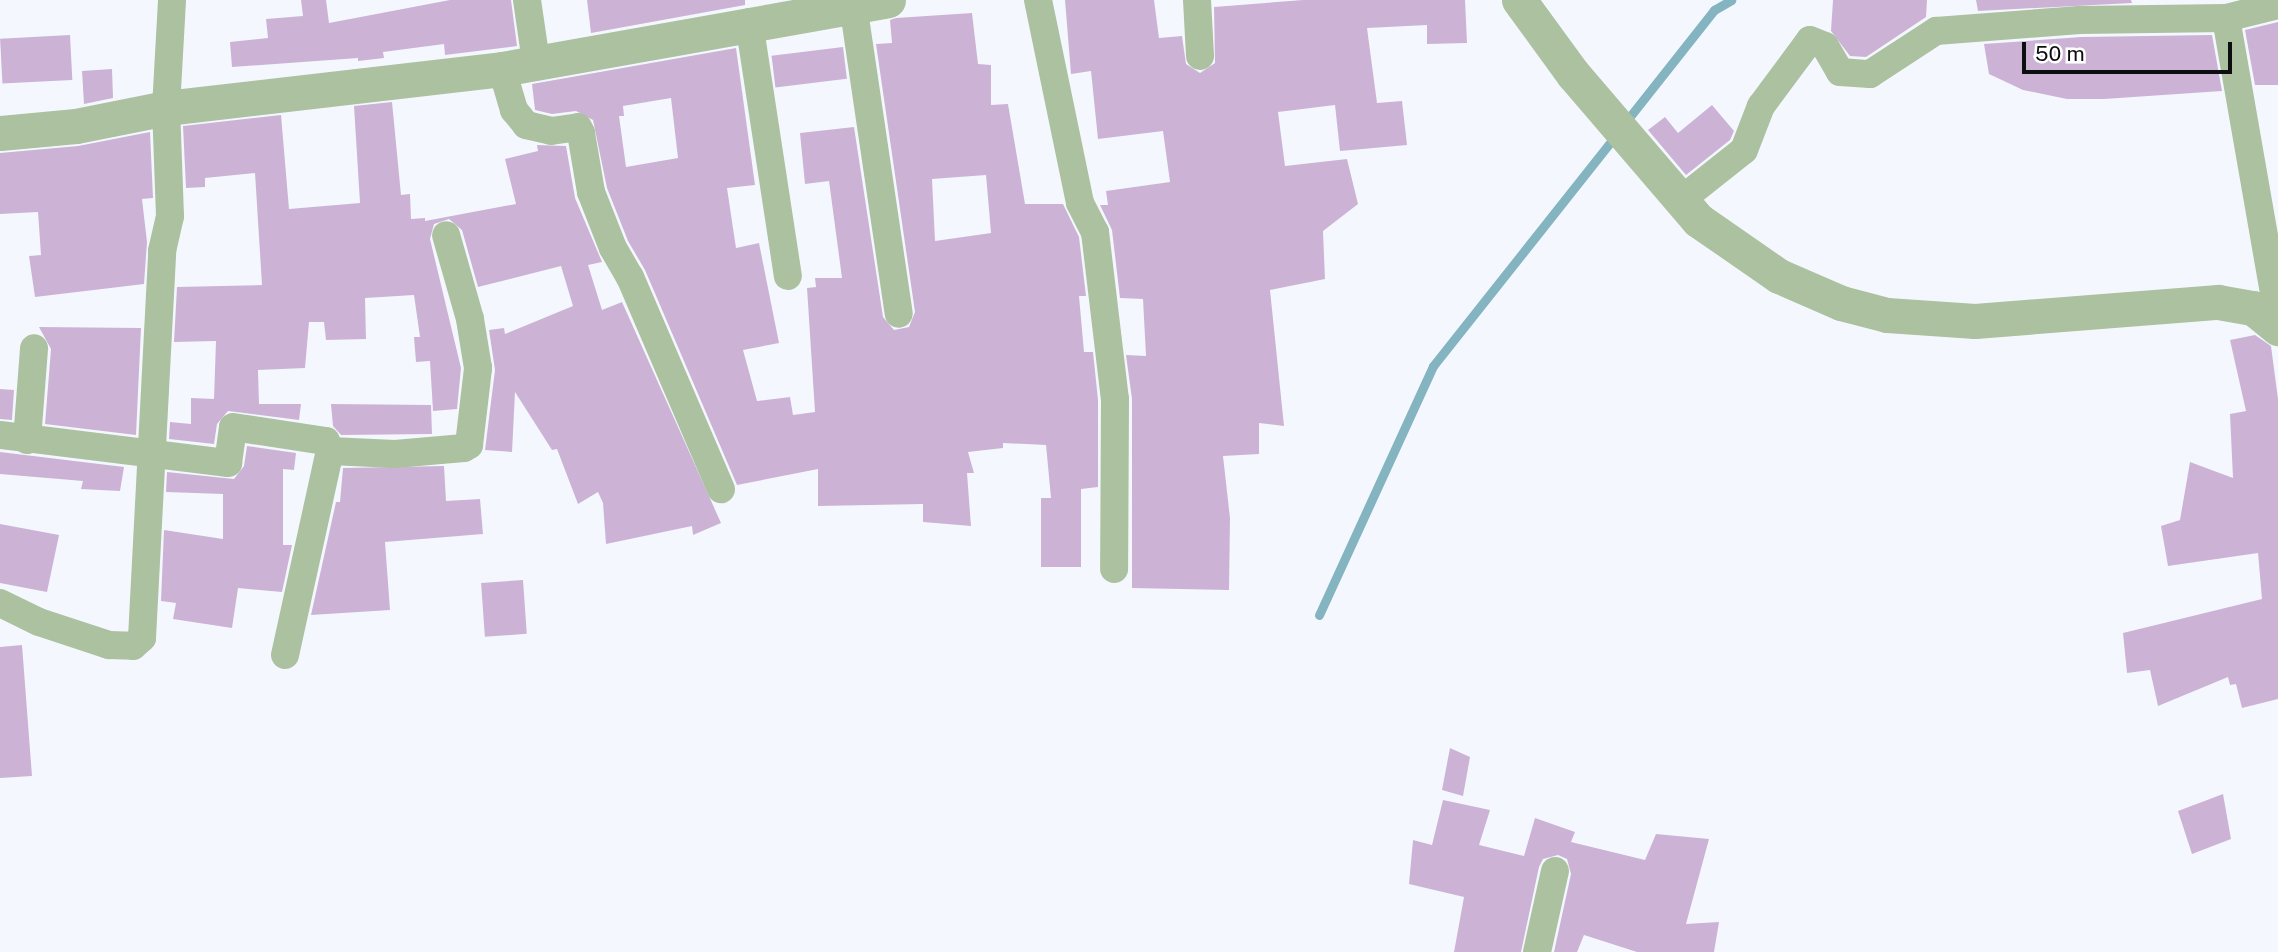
<!DOCTYPE html>
<html>
<head>
<meta charset="utf-8">
<style>
  body { margin:0 }
  #map { position:relative; width:2278px; height:952px; overflow:hidden; background:#f4f8fe; font-family:"Public Sans",sans-serif }
  div>[style] { position:absolute }
  [style*='--x'] { left:calc(var(--x)*1px); top:calc(var(--y)*1px); width:calc(var(--w)*1px); rotate:calc(var(--a)*1deg) }
  .stream>* { height:9px; margin:-4.5px; padding:0 4.5px; transform-origin:4.5px; border-radius:4.5px; background:#83b4c0 }
  .building>* { inset:0; background:#ccb3d6; transform-origin:0 0 }
  .minor>* { height:28px; margin:-14px; padding:0 14px; transform-origin:14px; border-radius:14px; background:#abc1a0 }
  .tertiary>* { height:35px; margin:-17.5px; padding:0 17.5px; transform-origin:17.5px; border-radius:17.5px; background:#abc1a0 }
  span { translate:-50% -50%; white-space:nowrap; text-align:center; line-height:1.15; -webkit-text-stroke:5px #fff; paint-order:stroke }
  .scale { position:absolute; left:2022px; top:42px; width:210px; height:32px; box-sizing:border-box; border:4px solid #0d0e10; border-top:0; padding-left:9px; font-size:21px; line-height:24px; white-space:nowrap; color:#0d0e10; -webkit-text-stroke:5px #fff; paint-order:stroke }
</style>
</head>
<body>
<div id="map">
  <div class="stream">
    <i style="--x:1624;--y:124;--w:145;--a:-51.7"></i>
    <i style="--x:1714;--y:10;--w:20;--a:-30"></i>
    <i style="--x:1319;--y:615;--w:274;--a:-65.4"></i>
    <i style="--x:1433;--y:366;--w:295;--a:-51.6"></i>
  </div>
  <div class="building">
    <i style="clip-path:polygon(301px 0,326px 0,329px 23px,450px 0,511px 0,517px 46px,445px 55px,444px 44px,383px 52px,384px 58px,358px 61px,358px 58px,232px 67px,230px 42px,268px 38px,266px 19px,303px 16px)"></i>
    <i style="clip-path:polygon(587px 0,745px 0,745px 5px,591px 33px)"></i>
    <i style="clip-path:polygon(1065px 0,1154px 0,1159px 38px,1182px 36px,1186px 64px,1200px 73px,1215px 63px,1214px 7px,1303px 0,1465px 0,1467px 43px,1427px 44px,1427px 25px,1367px 28px,1377px 103px,1402px 101px,1407px 145px,1340px 151px,1335px 105px,1278px 112px,1285px 166px,1347px 159px,1358px 204px,1323px 231px,1325px 279px,1270px 290px,1284px 426px,1259px 423px,1259px 454px,1223px 456px,1230px 518px,1229px 590px,1132px 588px,1132px 399px,1126px 355px,1146px 356px,1143px 299px,1120px 298px,1112px 230px,1100px 205px,1108px 205px,1106px 191px,1170px 182px,1163px 131px,1098px 139px,1091px 71px,1071px 74px)"></i>
    <i style="clip-path:polygon(1833px 0,1927px 0,1926px 17px,1866px 57px,1850px 56px,1831px 31px)"></i>
    <i style="clip-path:polygon(1976px 0,2131px 0,2132px 3px,1978px 11px)"></i>
    <i style="clip-path:polygon(evenodd,972px 13px,978px 64px,991px 65px,991px 105px,1008px 104px,1025px 204px,1063px 204px,1079px 237px,1086px 296px,1079px 296px,1084px 352px,1093px 352px,1098px 400px,1098px 487px,1081px 489px,1081px 567px,1041px 567px,1041px 498px,1051px 498px,1046px 445px,1003px 443px,1003px 448px,968px 452px,974px 473px,967px 473px,971px 526px,923px 522px,923px 504px,818px 506px,818px 469px,737px 485px,645px 270px,628px 241px,607px 188px,593px 120px,576px 111px,552px 114px,535px 110px,532px 84px,736px 48px,755px 185px,727px 188px,736px 248px,759px 243px,779px 343px,743px 350px,757px 401px,790px 397px,793px 415px,815px 412px,807px 288px,816px 287px,815px 278px,842px 278px,829px 181px,805px 184px,800px 133px,854px 127px,883px 317px,894px 330px,909px 327px,915px 312px,876px 44px,892px 43px,890px 20px,896px 18px,972px 13px,671px 98px,678px 158px,626px 167px,619px 116px,624px 116px,623px 106px,671px 98px,972px 13px,986px 175px,991px 233px,935px 241px,932px 179px,986px 175px)"></i>
    <i style="clip-path:polygon(2278px 22px,2278px 85px,2255px 85px,2245px 30px)"></i>
    <i style="left:70px;top:35px;width:45px;height:70px;rotate:87deg"></i>
    <i style="clip-path:polygon(2212px 35px,2222px 91px,2104px 99px,2067px 99px,2023px 90px,1989px 74px,1984px 44px,2081px 37px)"></i>
    <i style="left:843px;top:47px;width:32px;height:72px;rotate:83deg"></i>
    <i style="clip-path:polygon(112px 69px,113px 98px,84px 104px,82px 71px)"></i>
    <i style="clip-path:polygon(392px 102px,401px 195px,410px 194px,411px 219px,425px 218px,425px 221px,516px 204px,505px 159px,538px 151px,537px 145px,566px 146px,575px 198px,602px 262px,588px 265px,602px 310px,622px 302px,721px 523px,693px 535px,692px 526px,606px 544px,603px 503px,598px 492px,578px 504px,557px 449px,552px 450px,515px 392px,512px 452px,485px 450px,495px 370px,489px 330px,504px 328px,505px 334px,573px 306px,561px 266px,478px 287px,462px 230px,449px 219px,434px 224px,430px 239px,461px 368px,457px 409px,433px 411px,430px 361px,416px 362px,414px 337px,420px 337px,414px 295px,365px 298px,366px 339px,326px 340px,324px 322px,309px 322px,305px 368px,258px 370px,259px 404px,301px 404px,299px 420px,228px 411px,217px 424px,214px 444px,169px 439px,170px 422px,191px 424px,191px 398px,214px 399px,216px 341px,174px 342px,177px 287px,262px 285px,255px 173px,205px 178px,205px 187px,186px 188px,183px 126px,281px 115px,289px 209px,360px 203px,354px 106px)"></i>
    <i style="clip-path:polygon(1712px 105px,1734px 131px,1730px 140px,1686px 175px,1648px 130px,1665px 117px,1678px 133px)"></i>
    <i style="clip-path:polygon(150px 132px,153px 198px,142px 199px,147px 242px,144px 284px,35px 297px,29px 256px,41px 255px,38px 212px,0 214px,0 153px,78px 146px)"></i>
    <i style="clip-path:polygon(39px 327px,141px 328px,136px 435px,45px 424px,51px 349px)"></i>
    <i style="clip-path:polygon(2255px 335px,2271px 346px,2278px 399px,2278px 699px,2242px 708px,2236px 684px,2230px 685px,2228px 677px,2158px 706px,2150px 670px,2127px 673px,2123px 633px,2262px 599px,2258px 553px,2168px 566px,2161px 526px,2180px 520px,2190px 462px,2233px 478px,2230px 414px,2246px 411px,2230px 340px)"></i>
    <i style="clip-path:polygon(0 389px,14px 390px,12px 420px,0 419px)"></i>
    <i style="clip-path:polygon(331px 404px,431px 405px,432px 434px,341px 435px,333px 426px)"></i>
    <i style="clip-path:polygon(247px 446px,296px 453px,294px 470px,283px 469px,283px 545px,292px 545px,282px 592px,238px 588px,232px 628px,173px 619px,176px 603px,161px 601px,164px 530px,223px 539px,223px 494px,166px 492px,167px 472px,234px 479px,244px 466px)"></i>
    <i style="clip-path:polygon(0 452px,124px 467px,120px 491px,81px 489px,83px 481px,0 474px)"></i>
    <i style="clip-path:polygon(444px 466px,446px 501px,480px 499px,483px 534px,385px 542px,390px 610px,311px 615px,336px 502px,340px 502px,343px 468px)"></i>
    <i style="clip-path:polygon(0 524px,59px 535px,47px 592px,0 583px)"></i>
    <i style="left:523px;top:580px;width:54px;height:42px;rotate:86deg"></i>
    <i style="clip-path:polygon(22px 645px,32px 776px,0 778px,0 647px)"></i>
    <i style="clip-path:polygon(1450px 748px,1470px 757px,1463px 796px,1442px 790px)"></i>
    <i style="clip-path:polygon(2223px 794px,2231px 839px,2192px 854px,2178px 811px)"></i>
    <i style="clip-path:polygon(1443px 800px,1490px 810px,1479px 845px,1524px 856px,1535px 818px,1575px 832px,1571px 842px,1645px 860px,1656px 834px,1709px 839px,1686px 924px,1719px 922px,1714px 952px,1637px 952px,1584px 935px,1577px 952px,1554px 952px,1571px 874px,1567px 859px,1558px 855px,1543px 859px,1539px 867px,1521px 952px,1454px 952px,1464px 897px,1409px 884px,1413px 840px,1432px 845px)"></i>
  </div>
  <div class="minor">
    <i style="--x:527;--y:0;--w:63;--a:81.7"></i>
    <i style="--x:1038;--y:0;--w:207;--a:78.3"></i>
    <i style="--x:1080;--y:203;--w:33;--a:63"></i>
    <i style="--x:1095;--y:232;--w:168;--a:83.2"></i>
    <i style="--x:1115;--y:399;--w:170;--a:90.3"></i>
    <i style="--x:1197;--y:0;--w:56;--a:86.9"></i>
    <i style="--x:853;--y:4;--w:313;--a:81.6"></i>
    <i style="--x:2226;--y:18;--w:54;--a:-14"></i>
    <i style="--x:749;--y:22;--w:257;--a:81.3"></i>
    <i style="--x:502;--y:69;--w:43;--a:73.7"></i>
    <i style="--x:514;--y:110;--w:19;--a:51"></i>
    <i style="--x:526;--y:125;--w:26;--a:13"></i>
    <i style="--x:551;--y:131;--w:27;--a:-8"></i>
    <i style="--x:578;--y:127;--w:7;--a:63"></i>
    <i style="--x:581;--y:133;--w:60;--a:80.4"></i>
    <i style="--x:591;--y:192;--w:60;--a:68.6"></i>
    <i style="--x:613;--y:248;--w:34;--a:60"></i>
    <i style="--x:630;--y:277;--w:231;--a:66.8"></i>
    <i style="--x:1681;--y:200;--w:80;--a:-38.4"></i>
    <i style="--x:1744;--y:150;--w:47;--a:-68.9"></i>
    <i style="--x:1761;--y:106;--w:82;--a:-53.4"></i>
    <i style="--x:1810;--y:40;--w:16;--a:22"></i>
    <i style="--x:1825;--y:46;--w:30;--a:60"></i>
    <i style="--x:1840;--y:72;--w:30;--a:4"></i>
    <i style="--x:1870;--y:74;--w:79;--a:-33.1"></i>
    <i style="--x:1936;--y:31;--w:144;--a:-4.4"></i>
    <i style="--x:2080;--y:20;--w:146;--a:-0.8"></i>
    <i style="--x:2226;--y:18;--w:302;--a:80.1"></i>
    <i style="--x:0;--y:435;--w:230;--a:7"></i>
    <i style="--x:228;--y:463;--w:36;--a:-82"></i>
    <i style="--x:233;--y:427;--w:94;--a:8.6"></i>
    <i style="--x:326;--y:441;--w:11;--a:68"></i>
    <i style="--x:330;--y:451;--w:65;--a:2.6"></i>
    <i style="--x:395;--y:454;--w:69;--a:-5"></i>
    <i style="--x:464;--y:448;--w:6;--a:-31"></i>
    <i style="--x:469;--y:445;--w:78;--a:-83.3"></i>
    <i style="--x:478;--y:368;--w:50;--a:-99.3"></i>
    <i style="--x:470;--y:319;--w:87;--a:-105.9"></i>
    <i style="--x:27;--y:440;--w:92;--a:-85.6"></i>
    <i style="--x:0;--y:603;--w:43;--a:26"></i>
    <i style="--x:39;--y:622;--w:74;--a:18.2"></i>
    <i style="--x:109;--y:645;--w:24;--a:2"></i>
    <i style="--x:133;--y:646;--w:12;--a:-42"></i>
    <i style="--x:142;--y:638;--w:388;--a:-87"></i>
    <i style="--x:162;--y:251;--w:36;--a:-77"></i>
    <i style="--x:170;--y:216;--w:108;--a:-92.1"></i>
    <i style="--x:166;--y:108;--w:108;--a:-86.8"></i>
    <i style="--x:285;--y:655;--w:209;--a:-77.6"></i>
    <i style="--x:1537;--y:952;--w:83;--a:-77.5"></i>
  </div>
  <div class="tertiary">
    <i style="--x:1519;--y:0;--w:92;--a:53.9"></i>
    <i style="--x:1573;--y:74;--w:192;--a:49.4"></i>
    <i style="--x:1698;--y:220;--w:98;--a:34.7"></i>
    <i style="--x:1779;--y:276;--w:68;--a:23.5"></i>
    <i style="--x:1841;--y:303;--w:48;--a:14.6"></i>
    <i style="--x:1887;--y:315;--w:88;--a:3.9"></i>
    <i style="--x:1975;--y:321;--w:244;--a:-4.5"></i>
    <i style="--x:2218;--y:302;--w:36;--a:10"></i>
    <i style="--x:2253;--y:308;--w:32;--a:39"></i>
    <i style="--x:0;--y:133;--w:76;--a:-5.3"></i>
    <i style="--x:76;--y:126;--w:92;--a:-11.3"></i>
    <i style="--x:166;--y:108;--w:338;--a:-6.6"></i>
    <i style="--x:502;--y:69;--w:392;--a:-10.1"></i>
  </div>
  <div class="scale">50 m</div>
</div>
</body>
</html>
